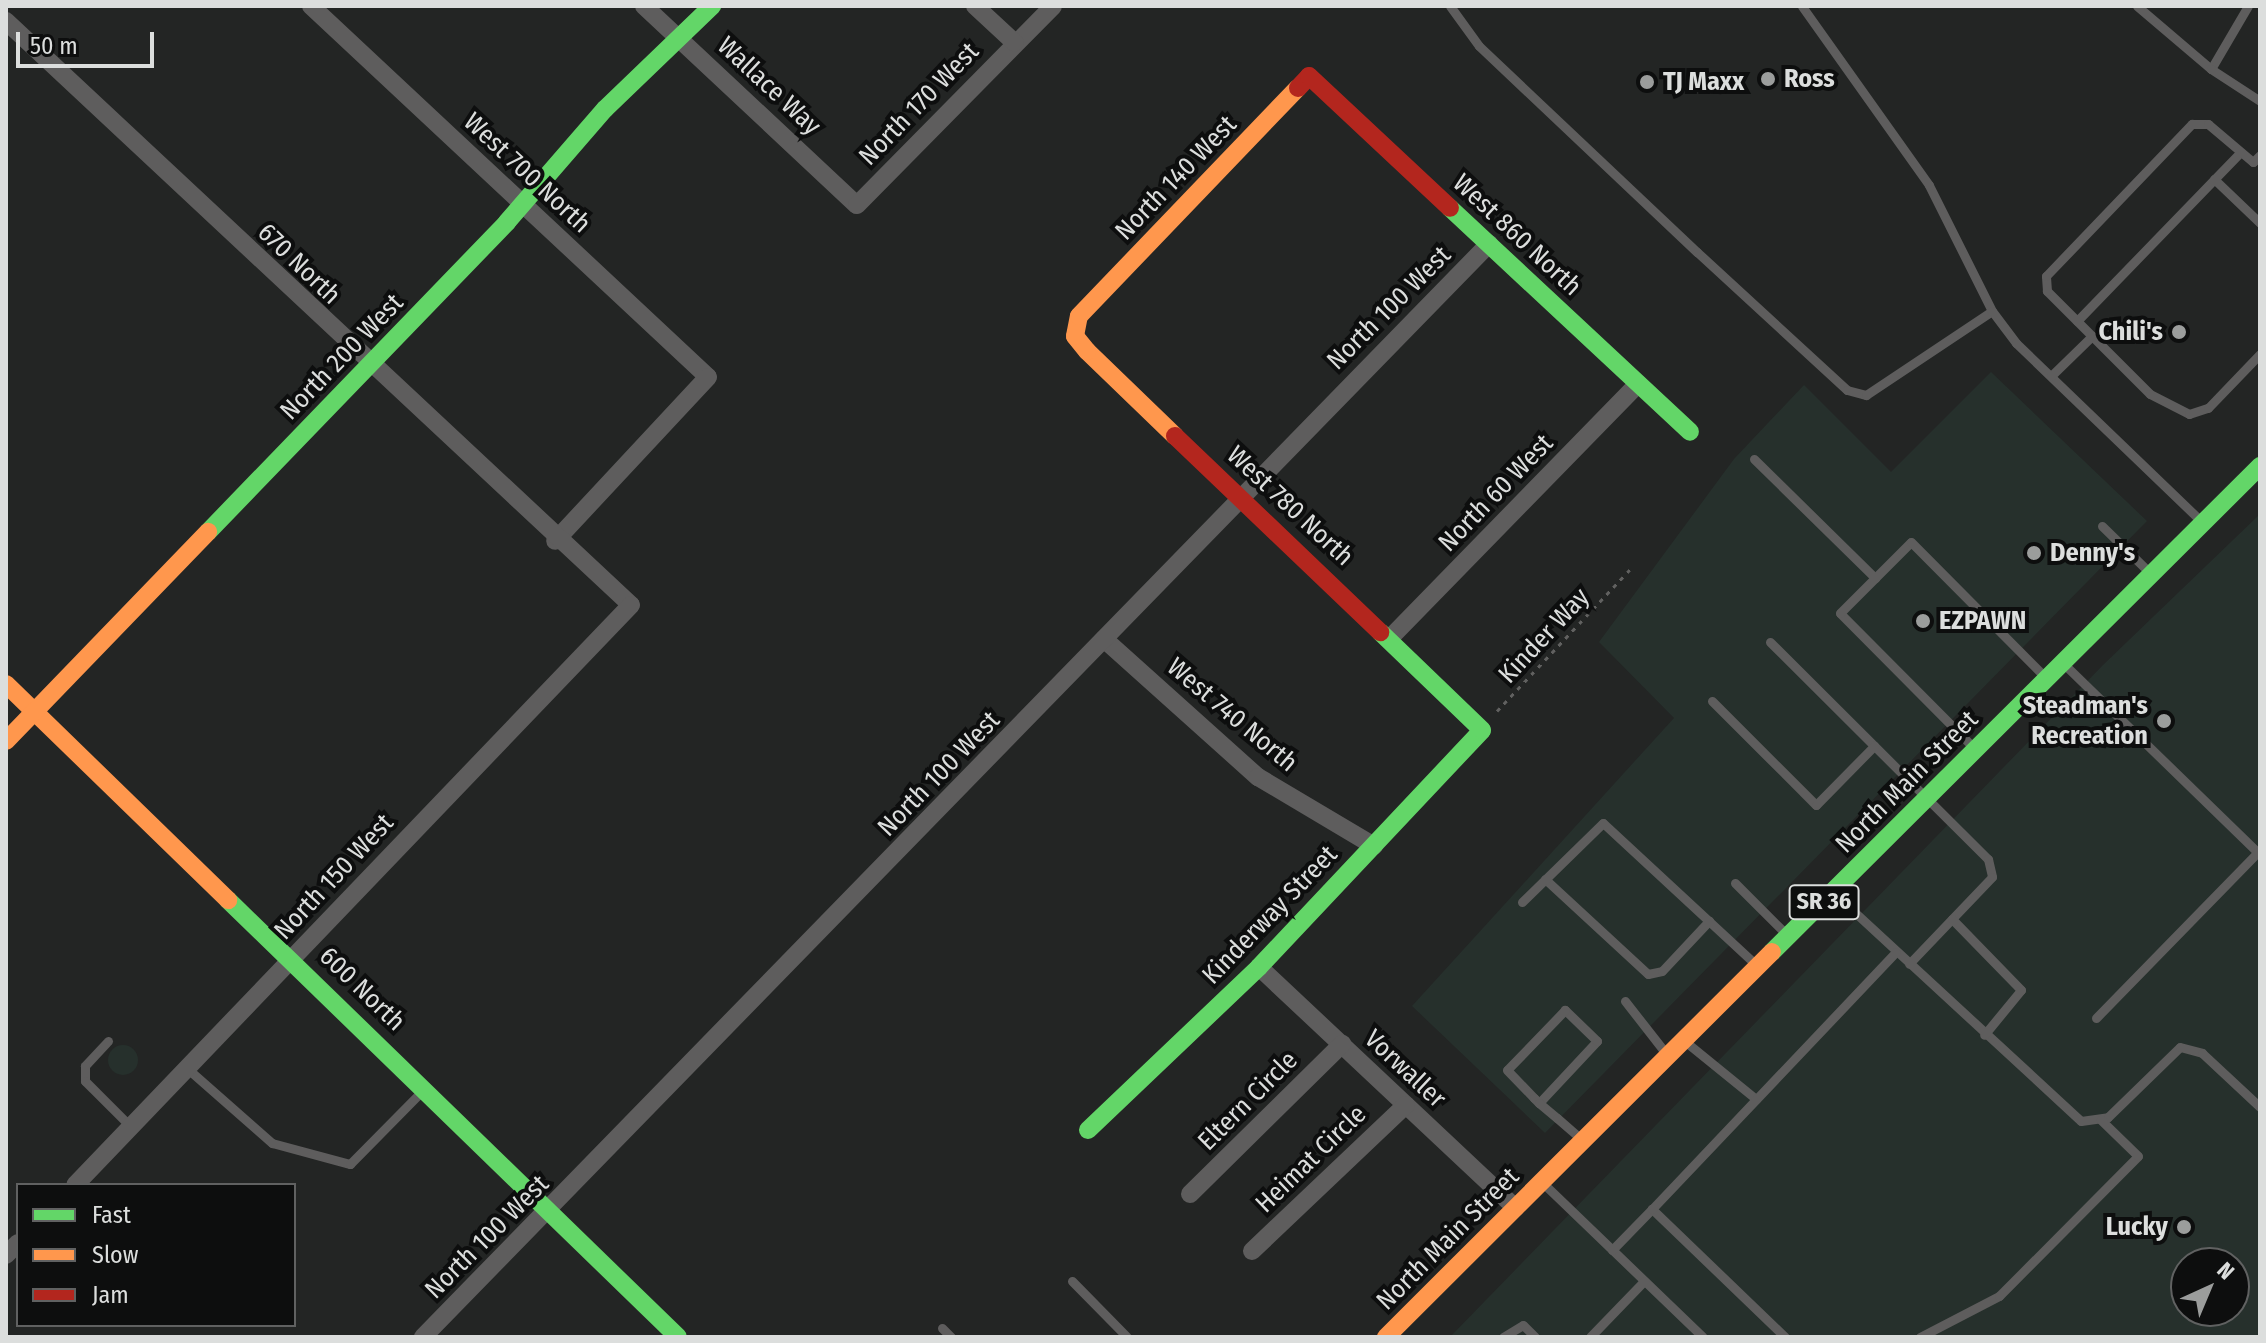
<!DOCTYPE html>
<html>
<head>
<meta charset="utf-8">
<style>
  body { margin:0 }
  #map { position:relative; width:2266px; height:1343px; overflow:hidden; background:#232524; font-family:"Fira Sans Condensed",sans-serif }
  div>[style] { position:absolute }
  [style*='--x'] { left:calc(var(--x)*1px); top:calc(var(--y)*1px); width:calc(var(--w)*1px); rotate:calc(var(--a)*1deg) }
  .built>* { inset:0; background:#26302c }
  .round { border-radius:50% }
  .path>* { height:3px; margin-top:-1.5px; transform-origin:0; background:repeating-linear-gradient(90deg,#616160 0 4px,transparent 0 10px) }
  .lane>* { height:9px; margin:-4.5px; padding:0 4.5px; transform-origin:4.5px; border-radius:4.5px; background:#5e5d5d }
  .street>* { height:18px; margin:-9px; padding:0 9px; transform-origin:9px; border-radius:9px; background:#5e5d5d }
  .fast>* { height:18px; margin:-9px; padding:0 9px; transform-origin:9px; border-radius:9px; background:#63d668 }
  .slow>* { height:18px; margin:-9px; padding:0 9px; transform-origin:9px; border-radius:9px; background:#ff974d }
  .jam>* { height:18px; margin:-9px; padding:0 9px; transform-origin:9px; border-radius:9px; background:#b3261e }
  .dots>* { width:22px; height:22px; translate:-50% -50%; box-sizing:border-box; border:4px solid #0d0e0e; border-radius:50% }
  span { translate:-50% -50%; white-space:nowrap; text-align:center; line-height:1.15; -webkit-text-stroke:8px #0d0e0e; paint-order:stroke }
  .shield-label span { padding:2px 6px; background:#0d0e0e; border:2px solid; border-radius:6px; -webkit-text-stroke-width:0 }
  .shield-label { font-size:24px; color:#dcdedd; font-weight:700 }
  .poi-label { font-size:26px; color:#dcdedd; font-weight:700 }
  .left { translate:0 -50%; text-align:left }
  .right { translate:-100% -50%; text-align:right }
  .street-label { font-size:26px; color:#dcdedd }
  .frame { position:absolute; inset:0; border:8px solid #dcdedd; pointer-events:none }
  .legend { position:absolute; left:16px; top:1183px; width:280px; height:144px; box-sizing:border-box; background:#0d0e0e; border:2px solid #606161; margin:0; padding:10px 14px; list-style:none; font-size:24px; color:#dcdedd }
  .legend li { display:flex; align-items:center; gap:16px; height:40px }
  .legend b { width:40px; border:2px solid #606161 }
  .north { position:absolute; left:2170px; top:1247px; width:80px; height:80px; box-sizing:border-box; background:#0d0e0e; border:2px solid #606161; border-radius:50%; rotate:44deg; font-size:22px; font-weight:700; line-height:32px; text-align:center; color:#dcdedd }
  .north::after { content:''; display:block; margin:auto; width:28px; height:36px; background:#9b9d9c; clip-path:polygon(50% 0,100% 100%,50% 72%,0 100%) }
  .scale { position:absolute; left:16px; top:32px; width:138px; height:36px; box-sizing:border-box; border:4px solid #dcdedd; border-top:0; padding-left:10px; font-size:24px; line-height:28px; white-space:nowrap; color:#dcdedd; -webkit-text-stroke:6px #0d0e0e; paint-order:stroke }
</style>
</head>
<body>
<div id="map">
  <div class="built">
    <i style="clip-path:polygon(1991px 372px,2147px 521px,1545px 1133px,1412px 1006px,1674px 718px,1599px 642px,1734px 459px,1804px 385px,1891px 472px)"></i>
    <i style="clip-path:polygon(evenodd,2260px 514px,2260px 1337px,1450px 1337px,2103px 665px,2260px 514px,2186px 1263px,2234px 1263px,2234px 1311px,2186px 1311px,2186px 1263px)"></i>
    <i class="round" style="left:108px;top:1045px;width:30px;height:30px"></i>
  </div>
  <div class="path">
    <i style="--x:1497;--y:711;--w:199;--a:-46.8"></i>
  </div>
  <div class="lane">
    <i style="--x:1450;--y:6;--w:49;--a:54.1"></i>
    <i style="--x:1479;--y:46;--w:300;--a:43.4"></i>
    <i style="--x:1697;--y:252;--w:204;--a:42.6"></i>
    <i style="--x:1847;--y:390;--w:20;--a:15"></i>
    <i style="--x:1866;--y:395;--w:151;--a:-33.7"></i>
    <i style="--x:1992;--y:311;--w:141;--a:-116.6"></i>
    <i style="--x:1929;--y:185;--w:219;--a:-125.4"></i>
    <i style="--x:2137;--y:6;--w:97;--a:40.4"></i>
    <i style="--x:2211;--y:69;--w:73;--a:-59.6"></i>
    <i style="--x:2211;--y:69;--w:59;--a:33.1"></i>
    <i style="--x:2214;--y:179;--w:64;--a:43.7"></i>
    <i style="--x:1992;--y:311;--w:40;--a:53"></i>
    <i style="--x:2016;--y:343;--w:252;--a:43.9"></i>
    <i style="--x:2077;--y:321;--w:235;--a:-45.9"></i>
    <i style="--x:2092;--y:336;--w:82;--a:45"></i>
    <i style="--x:2150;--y:394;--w:44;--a:27.1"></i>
    <i style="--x:2189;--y:414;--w:20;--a:-18"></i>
    <i style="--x:2208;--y:408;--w:75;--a:-46.1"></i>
    <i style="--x:2051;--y:376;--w:57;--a:-44.3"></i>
    <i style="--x:2092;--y:336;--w:64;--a:-135"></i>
    <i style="--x:2047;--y:291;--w:15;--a:-94"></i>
    <i style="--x:2046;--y:276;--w:211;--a:-46.2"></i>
    <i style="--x:2192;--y:124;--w:16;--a:0"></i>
    <i style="--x:2208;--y:124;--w:59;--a:40.2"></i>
    <i style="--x:2253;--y:162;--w:10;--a:-45"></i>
    <i style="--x:1754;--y:459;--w:170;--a:44.5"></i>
    <i style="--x:2102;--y:526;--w:64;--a:44.4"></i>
    <i style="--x:1770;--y:642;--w:308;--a:44.9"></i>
    <i style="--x:1988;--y:859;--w:18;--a:77"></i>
    <i style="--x:1992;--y:877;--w:120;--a:133.7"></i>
    <i style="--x:2068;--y:668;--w:268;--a:44.2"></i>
    <i style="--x:1712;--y:701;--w:147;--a:45"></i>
    <i style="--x:1816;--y:805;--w:83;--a:-45.5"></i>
    <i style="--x:1972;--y:746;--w:187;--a:-134.8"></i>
    <i style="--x:1840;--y:613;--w:100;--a:-45"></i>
    <i style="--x:1911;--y:542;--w:186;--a:45.2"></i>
    <i style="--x:1545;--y:879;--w:140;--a:42.7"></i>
    <i style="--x:1648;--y:974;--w:14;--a:-12"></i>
    <i style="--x:1662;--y:971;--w:69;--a:-46.8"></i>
    <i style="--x:1735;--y:883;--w:69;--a:45"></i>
    <i style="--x:1836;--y:895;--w:333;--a:42.7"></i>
    <i style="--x:2081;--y:1121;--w:27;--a:-8"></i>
    <i style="--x:2108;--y:1117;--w:100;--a:-44.2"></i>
    <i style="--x:2180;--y:1047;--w:23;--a:15"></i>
    <i style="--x:2202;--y:1053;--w:79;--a:43"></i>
    <i style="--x:1522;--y:902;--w:113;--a:-44.3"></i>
    <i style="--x:1603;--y:823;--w:206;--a:42.8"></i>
    <i style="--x:1952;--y:919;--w:99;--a:45.8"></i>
    <i style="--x:2021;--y:990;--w:58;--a:129.4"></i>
    <i style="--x:1625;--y:1001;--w:63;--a:52"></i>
    <i style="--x:2096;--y:1018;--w:231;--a:-45.7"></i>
    <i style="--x:108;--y:1041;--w:34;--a:133"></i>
    <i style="--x:85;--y:1066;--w:15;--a:90"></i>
    <i style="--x:85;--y:1081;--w:66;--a:45"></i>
    <i style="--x:1687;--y:1043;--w:89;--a:39.1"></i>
    <i style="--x:189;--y:1070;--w:111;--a:41.3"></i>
    <i style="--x:272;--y:1143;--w:81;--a:15.1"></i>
    <i style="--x:350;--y:1164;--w:101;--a:-45.4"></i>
    <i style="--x:1539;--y:1103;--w:85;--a:-46.9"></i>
    <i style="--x:1597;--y:1041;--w:45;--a:-135.9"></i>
    <i style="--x:1565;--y:1010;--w:83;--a:134"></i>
    <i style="--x:1507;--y:1070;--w:39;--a:46"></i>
    <i style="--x:1534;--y:1098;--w:7;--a:45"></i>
    <i style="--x:1539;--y:1103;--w:23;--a:40"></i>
    <i style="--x:1557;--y:1118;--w:28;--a:41"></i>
    <i style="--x:1547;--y:1187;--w:216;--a:43.9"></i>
    <i style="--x:1612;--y:1250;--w:57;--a:-45.7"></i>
    <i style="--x:1072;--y:1281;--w:78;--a:45.5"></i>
    <i style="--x:942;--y:1328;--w:13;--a:45"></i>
    <i style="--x:1503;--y:1337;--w:23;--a:-31"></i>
    <i style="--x:1523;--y:1325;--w:17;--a:45"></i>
    <i style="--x:1590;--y:1337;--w:78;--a:-46"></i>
    <i style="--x:1785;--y:1337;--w:185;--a:-136.1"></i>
    <i style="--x:1652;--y:1209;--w:354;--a:-46.5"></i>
    <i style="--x:1920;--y:1337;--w:89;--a:-27.4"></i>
    <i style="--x:1999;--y:1296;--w:197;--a:-45.2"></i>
    <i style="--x:2138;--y:1156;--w:52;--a:-135.8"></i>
  </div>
  <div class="street">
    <i style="--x:311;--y:6;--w:543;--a:43.06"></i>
    <i style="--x:708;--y:377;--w:224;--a:133"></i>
    <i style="--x:644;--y:6;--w:291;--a:43.1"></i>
    <i style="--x:857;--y:205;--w:279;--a:-45.4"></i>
    <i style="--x:975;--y:6;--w:54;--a:42.8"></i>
    <i style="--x:6;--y:21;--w:855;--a:43.06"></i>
    <i style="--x:631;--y:605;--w:803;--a:133.79"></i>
    <i style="--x:1391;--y:637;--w:354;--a:-45.7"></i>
    <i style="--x:1104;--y:639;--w:207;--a:41.9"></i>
    <i style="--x:1258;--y:777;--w:135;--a:30.7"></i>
    <i style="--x:1259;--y:967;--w:352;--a:43.2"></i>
    <i style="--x:1190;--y:1194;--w:214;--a:-44.6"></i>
    <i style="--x:1252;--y:1251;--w:212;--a:-43.5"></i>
    <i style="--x:6;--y:1255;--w:17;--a:-45"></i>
    <i style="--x:423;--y:1337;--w:1527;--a:-45.72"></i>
  </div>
  <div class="fast">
    <i style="--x:1450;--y:208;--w:328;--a:43"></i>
    <i style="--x:208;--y:532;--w:431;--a:-46"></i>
    <i style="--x:507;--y:222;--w:150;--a:-49.1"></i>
    <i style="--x:605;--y:109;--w:149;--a:-43.9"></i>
    <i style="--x:228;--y:900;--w:627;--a:44.16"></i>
    <i style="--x:1772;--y:952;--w:689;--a:-44.88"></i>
    <i style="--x:1088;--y:1130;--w:236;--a:-43.6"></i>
    <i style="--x:1259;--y:967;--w:325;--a:-46.7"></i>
    <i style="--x:1482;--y:730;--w:141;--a:-136.1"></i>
  </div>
  <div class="slow">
    <i style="--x:1175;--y:436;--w:122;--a:-136"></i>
    <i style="--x:1087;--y:351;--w:19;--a:-129"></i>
    <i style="--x:1075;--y:336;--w:20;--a:-79"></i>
    <i style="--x:1079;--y:316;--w:316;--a:-46.2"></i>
    <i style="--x:6;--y:684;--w:310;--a:44.2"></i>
    <i style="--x:6;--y:741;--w:291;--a:-46"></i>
    <i style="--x:1386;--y:1337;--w:545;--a:-44.93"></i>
  </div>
  <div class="jam">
    <i style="--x:1298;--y:88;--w:16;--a:-47"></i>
    <i style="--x:1309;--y:76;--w:193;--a:43.1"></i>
    <i style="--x:1175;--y:436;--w:284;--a:43.7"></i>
  </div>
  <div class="dots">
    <i style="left:1768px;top:79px;background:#9b9d9c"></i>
    <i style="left:1647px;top:82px;background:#9b9d9c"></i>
    <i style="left:2179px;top:332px;background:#9b9d9c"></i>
    <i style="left:2034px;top:553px;background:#9b9d9c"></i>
    <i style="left:1923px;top:621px;background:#9b9d9c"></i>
    <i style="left:2164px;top:721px;background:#9b9d9c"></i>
    <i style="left:2184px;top:1227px;background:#9b9d9c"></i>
  </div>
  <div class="shield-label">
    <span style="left:1824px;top:902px">SR 36</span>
  </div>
  <div class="poi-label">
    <span class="left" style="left:1784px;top:79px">Ross</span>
    <span class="left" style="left:1663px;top:82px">TJ Maxx</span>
    <span class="right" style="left:2163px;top:332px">Chili's</span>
    <span class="left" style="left:2050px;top:553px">Denny's</span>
    <span class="left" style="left:1939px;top:621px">EZPAWN</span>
    <span class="right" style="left:2148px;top:721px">Steadman's<br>Recreation</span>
    <span class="right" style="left:2168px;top:1227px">Lucky</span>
  </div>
  <div class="street-label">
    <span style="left:769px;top:86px;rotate:43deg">Wallace Way</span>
    <span style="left:919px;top:104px;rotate:-46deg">North 170 West</span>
    <span style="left:527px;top:173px;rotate:43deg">West 700 North</span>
    <span style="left:1176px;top:178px;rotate:-46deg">North 140 West</span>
    <span style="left:1517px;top:235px;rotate:43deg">West 860 North</span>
    <span style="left:299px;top:264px;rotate:44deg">670 North</span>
    <span style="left:1389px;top:308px;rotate:-45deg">North 100 West</span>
    <span style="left:342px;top:357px;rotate:-46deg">North 200 West</span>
    <span style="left:1496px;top:493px;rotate:-46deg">North 60 West</span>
    <span style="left:1290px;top:506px;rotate:43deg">West 780 North</span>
    <span style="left:1544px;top:636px;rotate:-47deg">Kinder Way</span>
    <span style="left:1232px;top:715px;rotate:40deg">West 740 North</span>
    <span style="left:939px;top:774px;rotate:-46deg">North 100 West</span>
    <span style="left:1907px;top:782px;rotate:-45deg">North Main Street</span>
    <span style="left:334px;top:877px;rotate:-47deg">North 150 West</span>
    <span style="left:1270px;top:915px;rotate:-46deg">Kinderway Street</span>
    <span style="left:362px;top:989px;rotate:44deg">600 North</span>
    <span style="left:1405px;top:1069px;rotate:43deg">Vorwaller</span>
    <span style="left:1248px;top:1101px;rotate:-45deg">Eltern Circle</span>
    <span style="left:1311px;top:1159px;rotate:-44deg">Heimat Circle</span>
    <span style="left:487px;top:1237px;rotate:-45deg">North 100 West</span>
    <span style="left:1448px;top:1239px;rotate:-45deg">North Main Street</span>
  </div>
  <div class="frame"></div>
  <ul class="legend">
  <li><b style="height:10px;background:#63d668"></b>Fast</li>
  <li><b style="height:10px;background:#ff974d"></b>Slow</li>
  <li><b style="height:10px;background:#b3261e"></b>Jam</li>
  </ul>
  <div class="north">N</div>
  <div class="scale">50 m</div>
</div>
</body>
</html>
